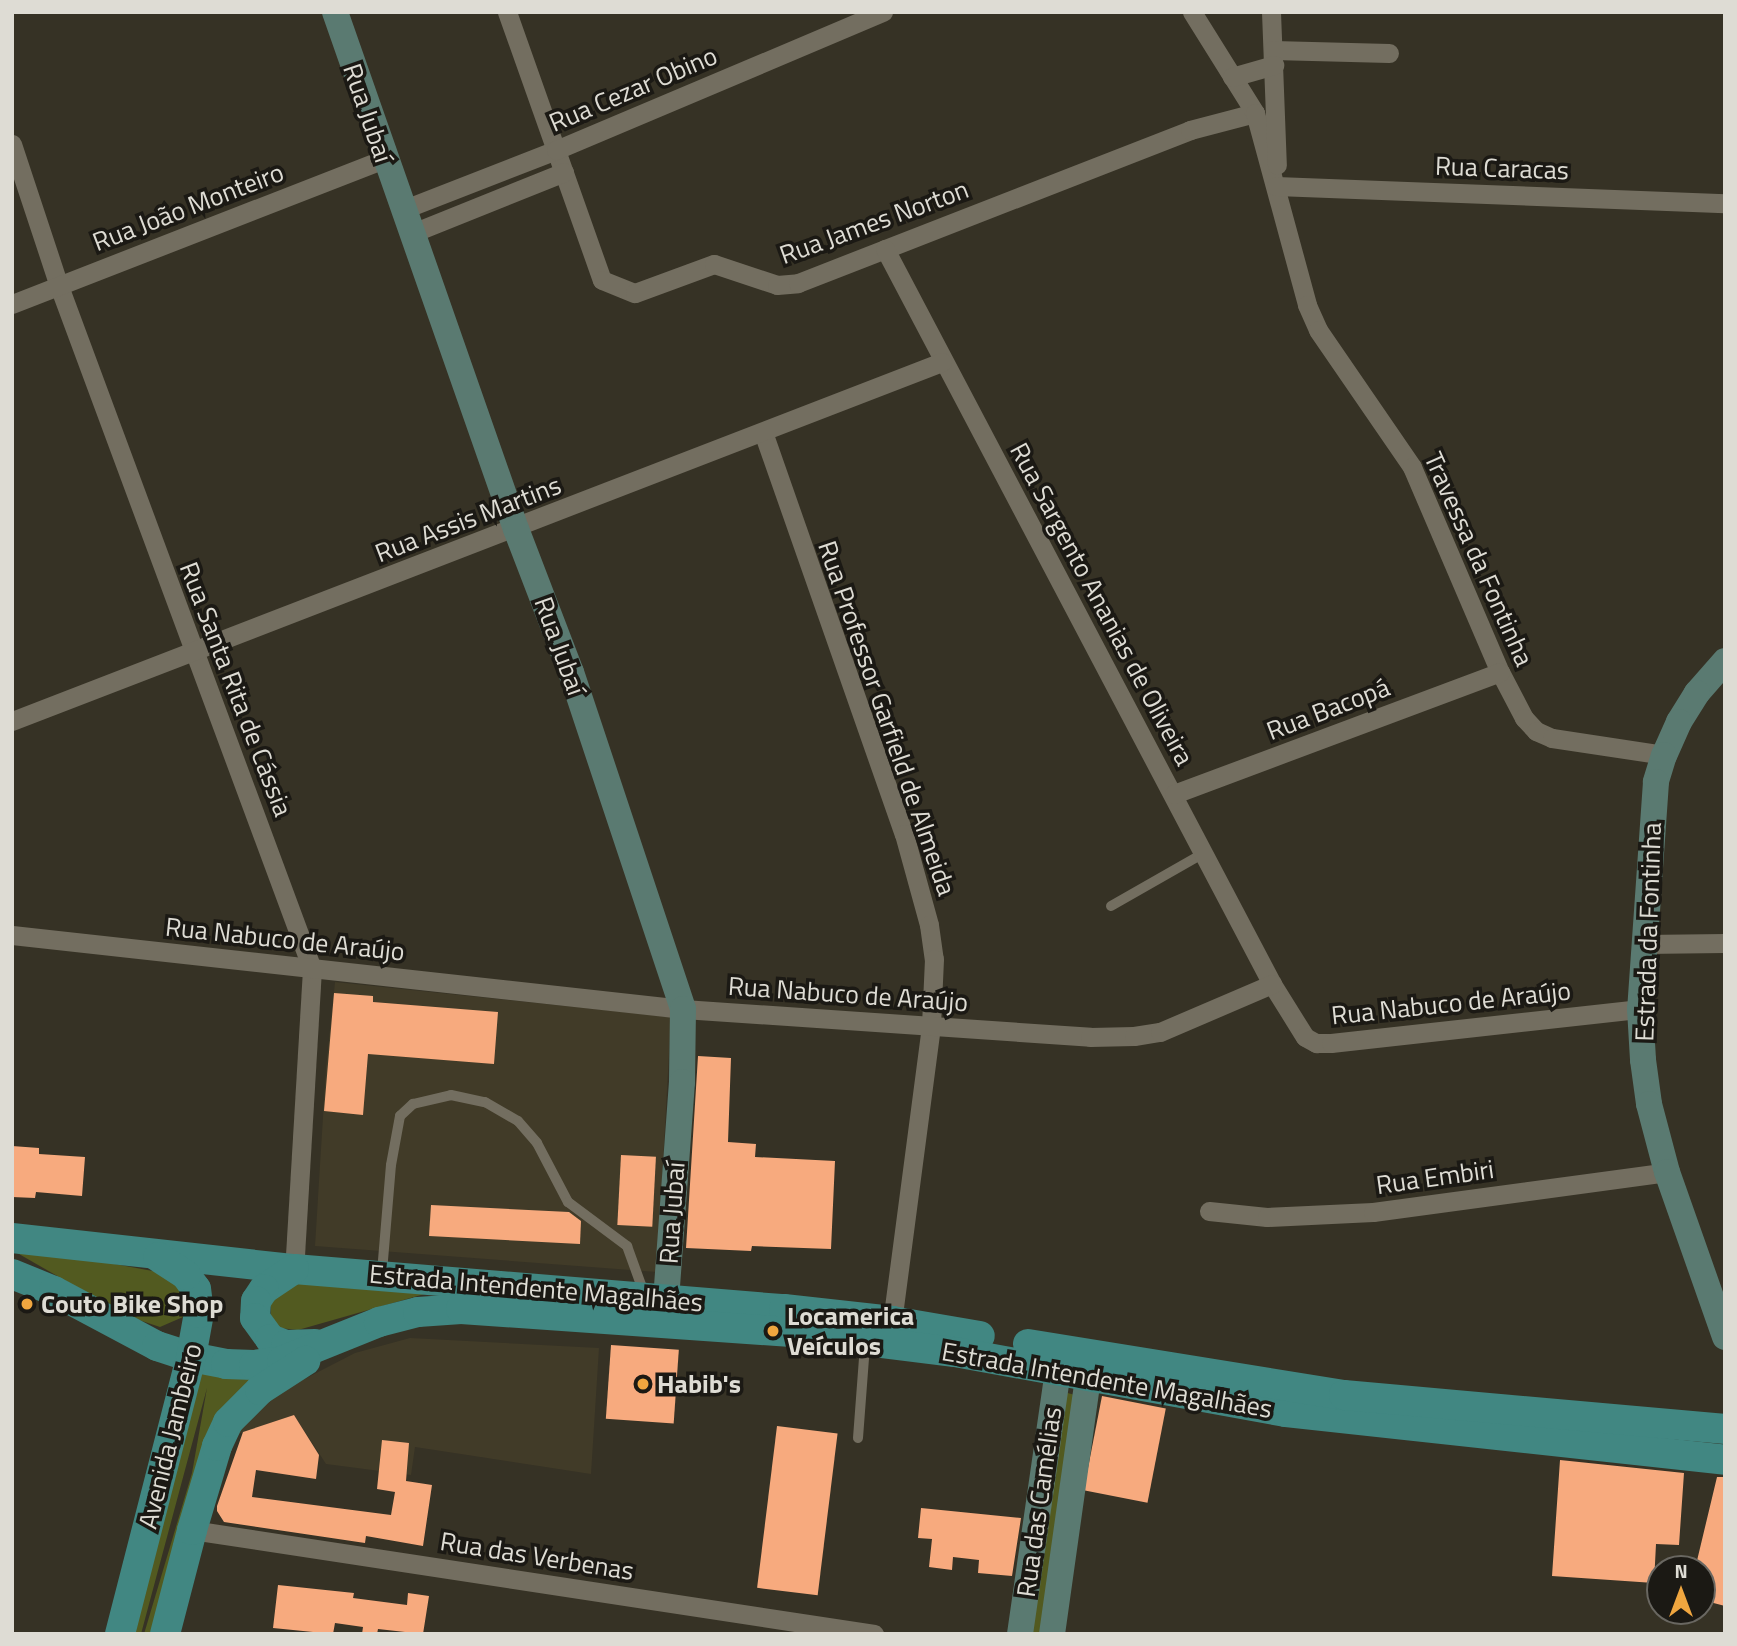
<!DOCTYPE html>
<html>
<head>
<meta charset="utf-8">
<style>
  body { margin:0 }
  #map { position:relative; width:1737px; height:1646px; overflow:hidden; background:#363225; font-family:"Titillium Web",sans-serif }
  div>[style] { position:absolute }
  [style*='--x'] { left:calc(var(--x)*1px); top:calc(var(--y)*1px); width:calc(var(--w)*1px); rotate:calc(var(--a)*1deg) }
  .built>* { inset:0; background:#413b28 }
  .green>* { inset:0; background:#525a20 }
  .building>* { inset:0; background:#f7aa7e; transform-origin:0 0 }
  .lane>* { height:10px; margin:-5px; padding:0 5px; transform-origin:5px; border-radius:5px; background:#736e60 }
  .street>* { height:19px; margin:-9.5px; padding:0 9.5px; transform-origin:9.5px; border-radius:9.5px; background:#736e60 }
  .secondary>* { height:26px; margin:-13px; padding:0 13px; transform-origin:13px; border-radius:13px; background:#5a7a71 }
  .primary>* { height:30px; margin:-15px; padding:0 15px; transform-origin:15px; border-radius:15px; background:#418782 }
  .dots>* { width:19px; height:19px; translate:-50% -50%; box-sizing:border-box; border:4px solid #1b1914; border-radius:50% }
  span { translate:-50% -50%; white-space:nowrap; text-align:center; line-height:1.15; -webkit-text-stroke:7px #1b1914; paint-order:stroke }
  .street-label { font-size:26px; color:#dedcd4 }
  .poi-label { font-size:26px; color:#dedcd4; font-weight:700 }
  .left { translate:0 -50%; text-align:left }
  .frame { position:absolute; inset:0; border:14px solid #dedcd4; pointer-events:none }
  .north { position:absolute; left:1646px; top:1555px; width:70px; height:70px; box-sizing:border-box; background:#1b1914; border:2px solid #696761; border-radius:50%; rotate:0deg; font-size:19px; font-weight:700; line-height:28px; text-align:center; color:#dedcd4 }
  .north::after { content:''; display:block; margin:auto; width:24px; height:32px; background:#f0a63f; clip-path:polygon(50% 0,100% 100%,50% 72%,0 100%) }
</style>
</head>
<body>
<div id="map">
  <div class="built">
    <i style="clip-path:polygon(335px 982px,671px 1017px,657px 1272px,315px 1246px,326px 1068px)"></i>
    <i style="clip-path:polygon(410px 1338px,599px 1348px,591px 1474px,415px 1447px,411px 1475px,326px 1464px,294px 1415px,238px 1434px,258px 1403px,355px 1353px)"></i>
  </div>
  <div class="green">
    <i style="clip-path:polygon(12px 1245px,158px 1272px,183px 1287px,186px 1305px,183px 1317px,160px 1327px,127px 1316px,12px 1250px)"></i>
    <i style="clip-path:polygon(304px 1280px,435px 1291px,298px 1330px,279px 1328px,271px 1315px,271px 1300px)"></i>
    <i style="clip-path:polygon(278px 1369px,246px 1390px,160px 1634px,144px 1634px,192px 1473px,207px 1388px,141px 1634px,123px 1634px,191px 1371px)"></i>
    <i style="clip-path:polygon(1064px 1392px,1075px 1395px,1045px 1634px,1026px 1634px)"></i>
  </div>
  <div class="building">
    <i style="clip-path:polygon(334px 993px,373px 996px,373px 1002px,498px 1012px,494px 1064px,368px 1054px,363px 1115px,324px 1111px)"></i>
    <i style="clip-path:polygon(698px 1056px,731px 1058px,728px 1142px,756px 1144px,755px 1157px,835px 1161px,831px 1249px,752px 1246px,751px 1251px,686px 1248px)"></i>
    <i style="clip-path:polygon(12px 1146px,39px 1148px,39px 1154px,85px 1157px,82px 1196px,36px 1192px,35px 1198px,12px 1197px)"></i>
    <i style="left:621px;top:1155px;width:35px;height:70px;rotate:3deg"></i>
    <i style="clip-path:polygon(431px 1205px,569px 1212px,581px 1221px,580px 1244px,429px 1236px)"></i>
    <i style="left:611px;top:1345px;width:68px;height:74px;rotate:4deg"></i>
    <i style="left:1102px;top:1396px;width:65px;height:96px;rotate:11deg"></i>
    <i style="clip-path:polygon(294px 1415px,319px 1455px,316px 1479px,256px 1470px,252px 1497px,391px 1515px,395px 1492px,377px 1489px,382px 1440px,409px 1443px,406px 1481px,432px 1485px,423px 1546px,366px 1536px,365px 1543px,224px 1522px,217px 1511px,217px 1506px,243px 1432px)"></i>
    <i style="left:777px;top:1426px;width:61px;height:163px;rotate:7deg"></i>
    <i style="clip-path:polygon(1560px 1460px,1684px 1473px,1679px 1545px,1656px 1544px,1654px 1583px,1552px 1576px)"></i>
    <i style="clip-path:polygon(1717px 1477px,1725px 1477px,1725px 1606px,1702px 1600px,1702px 1569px,1695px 1569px)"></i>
    <i style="clip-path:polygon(921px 1508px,1021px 1518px,1012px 1576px,978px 1573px,979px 1560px,953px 1557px,952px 1570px,929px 1567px,932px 1539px,918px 1538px)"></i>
    <i style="clip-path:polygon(278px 1585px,354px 1593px,353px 1598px,407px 1605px,408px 1593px,429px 1596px,423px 1634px,378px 1629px,377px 1634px,362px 1634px,363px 1627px,335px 1623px,333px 1634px,273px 1628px)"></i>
  </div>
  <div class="lane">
    <i style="--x:1111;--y:906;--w:107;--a:-29.7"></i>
    <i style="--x:382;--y:1272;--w:107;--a:-85.2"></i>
    <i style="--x:391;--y:1165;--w:50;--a:-79.6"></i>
    <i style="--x:400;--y:1116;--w:18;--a:-43"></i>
    <i style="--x:413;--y:1104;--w:39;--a:-13"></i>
    <i style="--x:451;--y:1095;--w:35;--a:12"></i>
    <i style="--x:485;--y:1102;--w:38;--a:30"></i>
    <i style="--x:518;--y:1121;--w:29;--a:49"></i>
    <i style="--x:537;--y:1143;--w:67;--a:62.3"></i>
    <i style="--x:568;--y:1202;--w:74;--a:36.7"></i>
    <i style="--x:627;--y:1246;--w:50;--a:70.1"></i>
    <i style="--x:858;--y:1438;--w:93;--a:-85.7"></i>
  </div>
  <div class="street">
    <i style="--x:507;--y:12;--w:284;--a:70.5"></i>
    <i style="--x:602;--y:280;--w:35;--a:22"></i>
    <i style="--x:635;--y:293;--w:84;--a:-20.2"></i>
    <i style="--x:714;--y:264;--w:66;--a:18.4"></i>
    <i style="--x:777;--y:285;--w:21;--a:-5"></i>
    <i style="--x:798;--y:283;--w:421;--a:-21.3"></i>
    <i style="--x:1190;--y:130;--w:67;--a:-14.7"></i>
    <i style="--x:1192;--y:12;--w:119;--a:58"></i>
    <i style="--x:1255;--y:113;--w:199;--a:74.8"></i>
    <i style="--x:1307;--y:305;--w:27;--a:66"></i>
    <i style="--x:1318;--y:330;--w:166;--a:55.5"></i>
    <i style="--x:1412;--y:467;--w:223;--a:66.8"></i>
    <i style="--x:1500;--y:672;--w:52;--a:62.4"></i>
    <i style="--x:1524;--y:718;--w:18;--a:47"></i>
    <i style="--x:1536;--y:731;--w:17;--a:24"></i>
    <i style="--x:1552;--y:738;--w:113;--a:8.6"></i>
    <i style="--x:1271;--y:12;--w:153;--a:87.8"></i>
    <i style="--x:1273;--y:50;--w:116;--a:1.5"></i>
    <i style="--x:1232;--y:77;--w:44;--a:-15.9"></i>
    <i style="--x:12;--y:144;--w:150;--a:71.7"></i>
    <i style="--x:59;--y:286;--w:728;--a:69.67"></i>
    <i style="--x:312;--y:969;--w:301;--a:93.4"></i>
    <i style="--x:1276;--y:186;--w:449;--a:2.2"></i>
    <i style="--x:402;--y:210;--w:165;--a:-21.3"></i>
    <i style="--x:556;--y:150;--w:355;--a:-22.9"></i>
    <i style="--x:410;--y:234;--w:166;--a:-21.9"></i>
    <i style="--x:885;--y:249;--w:831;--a:62.23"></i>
    <i style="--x:1272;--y:984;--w:62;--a:58.1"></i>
    <i style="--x:1305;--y:1037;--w:13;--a:29"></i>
    <i style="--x:1316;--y:1043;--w:15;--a:0"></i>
    <i style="--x:1331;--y:1043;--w:311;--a:-6.3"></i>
    <i style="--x:12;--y:304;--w:399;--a:-21.3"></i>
    <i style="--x:763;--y:432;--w:426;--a:70.7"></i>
    <i style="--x:904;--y:834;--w:94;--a:74.6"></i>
    <i style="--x:929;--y:925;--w:34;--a:82"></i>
    <i style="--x:934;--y:959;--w:67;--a:92.6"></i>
    <i style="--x:931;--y:1026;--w:298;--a:97.5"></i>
    <i style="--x:12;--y:721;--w:997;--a:-21.11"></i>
    <i style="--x:1174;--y:794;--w:348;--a:-20.5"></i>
    <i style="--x:12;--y:935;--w:675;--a:6.29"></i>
    <i style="--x:683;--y:1009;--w:408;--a:3.9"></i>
    <i style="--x:1090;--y:1037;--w:44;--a:-1.3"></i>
    <i style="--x:1134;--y:1036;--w:26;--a:-9"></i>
    <i style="--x:1160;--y:1032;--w:122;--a:-23.2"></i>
    <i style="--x:1643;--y:944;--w:82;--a:-0.7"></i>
    <i style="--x:1209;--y:1211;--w:58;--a:5.9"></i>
    <i style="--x:1267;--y:1217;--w:106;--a:-2.7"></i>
    <i style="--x:1373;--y:1212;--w:297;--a:-7.7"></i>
    <i style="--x:192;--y:1530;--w:690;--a:8.67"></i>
  </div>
  <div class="secondary">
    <i style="--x:335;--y:12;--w:548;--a:70.71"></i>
    <i style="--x:516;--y:529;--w:153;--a:69"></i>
    <i style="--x:571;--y:672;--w:355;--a:71.6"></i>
    <i style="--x:683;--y:1009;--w:73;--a:90.8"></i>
    <i style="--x:682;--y:1082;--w:217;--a:94.2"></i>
    <i style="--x:1725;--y:661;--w:43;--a:131.2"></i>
    <i style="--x:1697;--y:693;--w:34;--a:122"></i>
    <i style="--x:1679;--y:722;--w:36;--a:114"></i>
    <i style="--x:1664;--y:755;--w:28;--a:107"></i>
    <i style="--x:1656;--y:782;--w:228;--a:94"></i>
    <i style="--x:1640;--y:1009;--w:51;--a:86.6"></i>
    <i style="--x:1643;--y:1060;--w:44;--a:82.2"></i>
    <i style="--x:1649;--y:1104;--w:70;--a:75.2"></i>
    <i style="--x:1667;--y:1172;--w:175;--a:70.6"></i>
    <i style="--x:1020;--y:1634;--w:267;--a:-81.8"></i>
    <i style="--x:1052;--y:1634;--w:260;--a:-82"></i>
  </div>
  <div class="primary">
    <i style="--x:12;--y:1238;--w:284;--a:6.3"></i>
    <i style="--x:294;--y:1269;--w:492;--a:4.7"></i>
    <i style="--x:784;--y:1309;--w:109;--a:6.3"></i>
    <i style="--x:892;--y:1321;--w:89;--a:9.7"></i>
    <i style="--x:294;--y:1269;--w:36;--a:146"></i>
    <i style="--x:264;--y:1289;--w:14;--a:124"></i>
    <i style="--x:256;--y:1301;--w:17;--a:93"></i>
    <i style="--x:255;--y:1318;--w:26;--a:54"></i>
    <i style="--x:270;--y:1339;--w:17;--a:21"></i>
    <i style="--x:286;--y:1345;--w:29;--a:-2"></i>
    <i style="--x:12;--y:1274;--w:45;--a:22"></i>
    <i style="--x:54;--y:1291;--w:117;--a:28.1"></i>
    <i style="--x:157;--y:1346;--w:36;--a:18"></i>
    <i style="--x:191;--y:1357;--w:36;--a:11"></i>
    <i style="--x:226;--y:1364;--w:28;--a:2"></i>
    <i style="--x:254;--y:1365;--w:28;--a:-8"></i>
    <i style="--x:282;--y:1361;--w:105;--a:-21.9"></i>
    <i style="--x:379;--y:1322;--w:40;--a:-14.4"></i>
    <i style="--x:418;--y:1312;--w:43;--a:-4"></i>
    <i style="--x:461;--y:1309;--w:342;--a:4"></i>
    <i style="--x:802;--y:1333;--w:154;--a:7.1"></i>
    <i style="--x:955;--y:1352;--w:336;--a:10.3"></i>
    <i style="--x:1286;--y:1412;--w:442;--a:6.2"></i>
    <i style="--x:1028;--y:1344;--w:320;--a:9.2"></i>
    <i style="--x:1344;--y:1395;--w:383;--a:5.1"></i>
    <i style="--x:120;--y:1634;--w:286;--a:-75.6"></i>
    <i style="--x:191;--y:1357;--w:45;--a:-79.7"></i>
    <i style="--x:199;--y:1313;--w:24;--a:-97"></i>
    <i style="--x:196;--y:1289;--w:17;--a:-126"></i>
    <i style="--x:186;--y:1275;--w:33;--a:-147"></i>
    <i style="--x:165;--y:1634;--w:107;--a:-75.4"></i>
    <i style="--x:192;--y:1530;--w:88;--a:-73.4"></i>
    <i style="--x:217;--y:1446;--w:26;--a:-65"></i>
    <i style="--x:228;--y:1422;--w:45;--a:-45"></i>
    <i style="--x:260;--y:1390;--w:54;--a:-32.8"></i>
  </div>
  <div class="dots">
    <i style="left:27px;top:1304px;background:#f0a63f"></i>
    <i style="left:773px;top:1331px;background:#f0a63f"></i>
    <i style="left:643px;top:1384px;background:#f0a63f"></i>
  </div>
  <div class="street-label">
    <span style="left:633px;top:89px;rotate:-23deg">Rua Cezar Obino</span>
    <span style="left:368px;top:113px;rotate:71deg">Rua Jubaí</span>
    <span style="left:1502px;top:168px;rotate:2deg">Rua Caracas</span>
    <span style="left:188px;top:207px;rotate:-21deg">Rua João Monteiro</span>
    <span style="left:874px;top:222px;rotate:-20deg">Rua James Norton</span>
    <span style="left:468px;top:519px;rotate:-21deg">Rua Assis Martins</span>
    <span style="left:1479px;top:559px;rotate:66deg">Travessa da Fontinha</span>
    <span style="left:1102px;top:604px;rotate:62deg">Rua Sargento Ananias de Oliveira</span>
    <span style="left:560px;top:646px;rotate:70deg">Rua Jubaí</span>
    <span style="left:236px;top:689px;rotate:69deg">Rua Santa Rita de Cássia</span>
    <span style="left:1328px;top:709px;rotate:-21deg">Rua Bacopá</span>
    <span style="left:887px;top:718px;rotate:71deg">Rua Professor Garfield de Almeida</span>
    <span style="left:1648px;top:932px;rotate:-88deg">Estrada da Fontinha</span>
    <span style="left:285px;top:939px;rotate:6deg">Rua Nabuco de Araújo</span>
    <span style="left:848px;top:994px;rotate:4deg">Rua Nabuco de Araújo</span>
    <span style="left:1451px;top:1003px;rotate:-6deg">Rua Nabuco de Araújo</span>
    <span style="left:1435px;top:1177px;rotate:-8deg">Rua Embiri</span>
    <span style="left:672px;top:1213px;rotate:-86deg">Rua Jubaí</span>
    <span style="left:536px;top:1288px;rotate:5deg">Estrada Intendente Magalhães</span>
    <span style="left:1107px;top:1380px;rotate:10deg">Estrada Intendente Magalhães</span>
    <span style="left:170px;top:1436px;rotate:-76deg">Avenida Jambeiro</span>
    <span style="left:1039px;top:1502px;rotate:-82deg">Rua das Camélias</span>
    <span style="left:537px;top:1556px;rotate:9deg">Rua das Verbenas</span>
  </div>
  <div class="poi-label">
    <span class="left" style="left:41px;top:1304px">Couto Bike Shop</span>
    <span class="left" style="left:787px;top:1331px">Locamerica<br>Veículos</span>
    <span class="left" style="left:657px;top:1384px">Habib's</span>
  </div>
  <div class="frame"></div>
  <div class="north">N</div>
</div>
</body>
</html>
